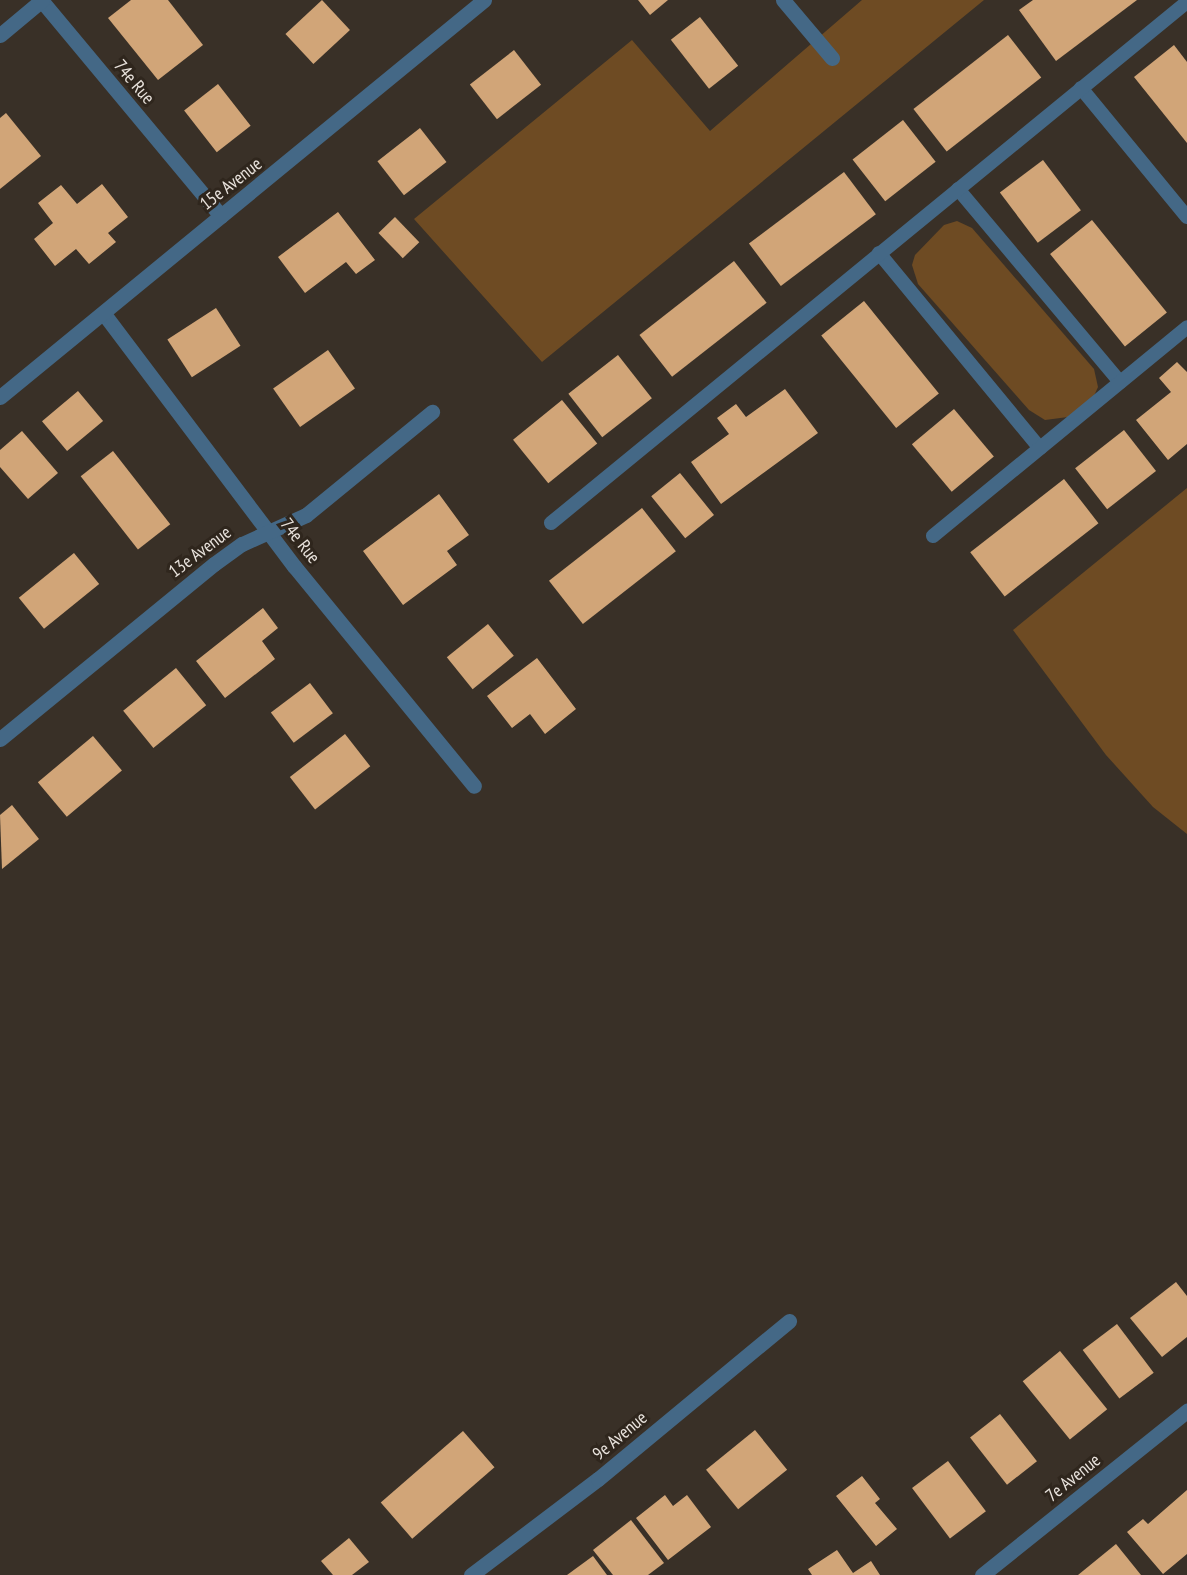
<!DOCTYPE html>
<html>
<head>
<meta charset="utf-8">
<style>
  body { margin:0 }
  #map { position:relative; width:1187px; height:1575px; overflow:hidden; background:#393027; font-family:"PT Sans Narrow",sans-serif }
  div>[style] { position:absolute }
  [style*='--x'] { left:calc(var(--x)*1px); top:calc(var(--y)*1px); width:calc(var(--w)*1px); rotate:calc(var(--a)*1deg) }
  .green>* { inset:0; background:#6e4b23 }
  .building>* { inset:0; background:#d1a578; transform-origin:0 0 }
  .lane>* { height:14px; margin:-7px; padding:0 7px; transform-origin:7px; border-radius:7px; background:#446886 }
  .street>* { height:15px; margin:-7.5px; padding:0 7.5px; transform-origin:7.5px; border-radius:7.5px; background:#446886 }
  span { translate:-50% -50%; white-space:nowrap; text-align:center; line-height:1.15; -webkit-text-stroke:6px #2f261d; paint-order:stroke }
  .street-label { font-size:18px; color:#e9e3dd }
</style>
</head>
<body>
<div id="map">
  <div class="green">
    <i style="clip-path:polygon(862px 0,984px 0,542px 362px,414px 219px,632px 40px,710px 131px)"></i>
    <i style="clip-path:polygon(957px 221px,972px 228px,1094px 369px,1098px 387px,1093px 398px,1068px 417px,1045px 420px,1029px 410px,918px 284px,912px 265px,915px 255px,944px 225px)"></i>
    <i style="clip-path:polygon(1187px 488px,1187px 834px,1153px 807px,1106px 755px,1013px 630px)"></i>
  </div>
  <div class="building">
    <i style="clip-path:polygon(131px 0,168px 0,203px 45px,158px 80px,108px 18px)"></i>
    <i style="left:322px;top:0;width:41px;height:50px;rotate:47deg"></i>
    <i style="clip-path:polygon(638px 0,668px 0,650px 15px)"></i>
    <i style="clip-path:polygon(1033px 0,1137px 0,1056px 61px,1019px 10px)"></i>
    <i style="left:700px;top:17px;width:62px;height:37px;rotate:52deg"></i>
    <i style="left:1008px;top:35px;width:54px;height:120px;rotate:52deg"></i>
    <i style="clip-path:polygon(1174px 45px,1187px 62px,1187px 143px,1134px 77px)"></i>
    <i style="left:514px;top:50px;width:44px;height:56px;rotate:52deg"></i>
    <i style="left:218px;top:84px;width:53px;height:43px;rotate:52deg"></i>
    <i style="clip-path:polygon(6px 113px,41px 156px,0 189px,0 118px)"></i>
    <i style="left:903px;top:120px;width:53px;height:64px;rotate:52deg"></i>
    <i style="left:420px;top:128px;width:43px;height:54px;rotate:52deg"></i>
    <i style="left:1043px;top:160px;width:63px;height:54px;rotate:53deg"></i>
    <i style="left:844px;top:172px;width:53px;height:119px;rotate:53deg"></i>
    <i style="clip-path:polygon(102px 184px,128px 217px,108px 233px,116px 242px,89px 264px,76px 249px,55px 266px,34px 239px,53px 223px,38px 203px,61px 185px,77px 204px)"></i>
    <i style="clip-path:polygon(338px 212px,375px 260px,356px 274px,346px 262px,305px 293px,278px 257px)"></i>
    <i style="left:395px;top:217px;width:35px;height:23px;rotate:46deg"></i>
    <i style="left:1092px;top:220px;width:119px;height:54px;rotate:51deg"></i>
    <i style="left:734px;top:261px;width:53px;height:120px;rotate:52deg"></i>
    <i style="left:864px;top:301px;width:119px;height:55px;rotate:51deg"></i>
    <i style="left:216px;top:308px;width:45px;height:58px;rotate:57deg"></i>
    <i style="left:328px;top:350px;width:47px;height:67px;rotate:55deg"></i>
    <i style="left:618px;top:355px;width:55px;height:63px;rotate:52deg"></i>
    <i style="clip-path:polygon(1177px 362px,1187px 372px,1187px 444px,1168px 460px,1136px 420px,1171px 392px,1159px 378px)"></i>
    <i style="clip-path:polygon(785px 389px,818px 433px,721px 504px,691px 462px,729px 434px,717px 418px,736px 404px,746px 417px)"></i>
    <i style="left:78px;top:391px;width:39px;height:47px;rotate:50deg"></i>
    <i style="left:562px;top:400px;width:56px;height:63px;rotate:51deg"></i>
    <i style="left:954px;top:409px;width:62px;height:55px;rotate:50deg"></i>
    <i style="left:1124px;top:430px;width:52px;height:62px;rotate:52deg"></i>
    <i style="clip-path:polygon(22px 431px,58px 473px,28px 499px,0 467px,0 450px)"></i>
    <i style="left:113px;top:451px;width:93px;height:41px;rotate:52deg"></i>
    <i style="left:680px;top:473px;width:54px;height:37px;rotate:51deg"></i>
    <i style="left:1064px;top:479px;width:56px;height:119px;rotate:52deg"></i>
    <i style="clip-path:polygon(439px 494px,469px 535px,447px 551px,457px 565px,403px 605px,363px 551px)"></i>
    <i style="left:642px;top:508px;width:55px;height:118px;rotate:52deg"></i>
    <i style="left:74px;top:553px;width:40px;height:71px;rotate:51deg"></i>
    <i style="clip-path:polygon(263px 608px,278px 628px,262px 641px,275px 659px,225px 698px,196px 661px)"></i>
    <i style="left:488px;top:624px;width:41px;height:53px;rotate:51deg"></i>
    <i style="clip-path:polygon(537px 658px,576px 709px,545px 734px,530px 714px,512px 728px,487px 696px)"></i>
    <i style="left:176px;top:668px;width:48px;height:68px;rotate:51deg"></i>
    <i style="left:310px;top:683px;width:38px;height:49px;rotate:53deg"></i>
    <i style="left:345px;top:734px;width:41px;height:70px;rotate:52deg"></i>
    <i style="left:93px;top:736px;width:45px;height:72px;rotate:50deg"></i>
    <i style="clip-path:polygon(12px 805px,39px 839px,2px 869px,0 815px)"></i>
    <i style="clip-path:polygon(1176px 1282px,1187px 1296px,1187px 1337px,1162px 1357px,1130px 1318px)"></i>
    <i style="left:1117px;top:1324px;width:61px;height:43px;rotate:53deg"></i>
    <i style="left:1060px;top:1351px;width:75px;height:48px;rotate:51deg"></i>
    <i style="left:1000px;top:1414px;width:60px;height:38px;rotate:52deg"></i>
    <i style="left:755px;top:1430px;width:51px;height:63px;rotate:51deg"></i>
    <i style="left:463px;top:1431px;width:48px;height:109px;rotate:49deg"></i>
    <i style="left:948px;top:1461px;width:63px;height:45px;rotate:53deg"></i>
    <i style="clip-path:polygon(862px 1476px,880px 1499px,875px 1503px,897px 1529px,876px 1546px,836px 1496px)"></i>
    <i style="clip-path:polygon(1187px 1490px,1187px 1554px,1163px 1574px,1127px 1532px,1143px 1519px,1148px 1524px)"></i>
    <i style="clip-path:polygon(665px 1495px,673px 1506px,687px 1495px,711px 1527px,668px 1560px,636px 1518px)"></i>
    <i style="clip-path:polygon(631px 1520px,664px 1563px,648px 1575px,613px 1575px,593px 1550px)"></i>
    <i style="clip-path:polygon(349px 1538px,369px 1562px,352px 1575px,333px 1575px,321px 1561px)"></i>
    <i style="clip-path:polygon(1116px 1544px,1141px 1575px,1078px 1575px)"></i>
    <i style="clip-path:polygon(837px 1550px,853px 1573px,871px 1561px,880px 1575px,812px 1575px,808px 1569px)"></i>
    <i style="clip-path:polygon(593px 1556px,607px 1575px,567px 1575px)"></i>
  </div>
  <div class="lane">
    <i style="--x:1081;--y:88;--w:167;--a:50.6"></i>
    <i style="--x:958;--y:189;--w:252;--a:50"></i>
    <i style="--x:879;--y:253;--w:253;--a:50.5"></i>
    <i style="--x:551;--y:523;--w:822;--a:-39.32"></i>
    <i style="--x:933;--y:536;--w:329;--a:-39.4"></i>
  </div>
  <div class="street">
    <i style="--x:41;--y:0;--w:281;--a:50.2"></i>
    <i style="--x:783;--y:0;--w:76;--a:49.8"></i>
    <i style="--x:0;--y:35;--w:55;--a:-39.8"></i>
    <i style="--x:104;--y:314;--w:316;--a:53"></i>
    <i style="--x:294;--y:566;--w:284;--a:50.7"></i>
    <i style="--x:0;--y:397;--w:626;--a:-39.36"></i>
    <i style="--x:0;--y:739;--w:276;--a:-39.3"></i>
    <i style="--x:214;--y:564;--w:34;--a:-36"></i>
    <i style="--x:242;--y:544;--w:70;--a:-24.4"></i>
    <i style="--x:306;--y:515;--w:163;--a:-39.3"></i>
    <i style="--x:471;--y:1575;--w:159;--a:-37.1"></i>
    <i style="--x:598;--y:1479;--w:248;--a:-39.6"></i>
    <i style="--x:982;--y:1575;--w:263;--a:-38.7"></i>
  </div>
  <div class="street-label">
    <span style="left:134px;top:82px;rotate:50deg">74e Rue</span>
    <span style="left:231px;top:184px;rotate:-38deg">15e Avenue</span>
    <span style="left:300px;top:541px;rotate:52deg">74e Rue</span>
    <span style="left:200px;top:552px;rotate:-37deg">13e Avenue</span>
    <span style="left:620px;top:1436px;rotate:-40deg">9e Avenue</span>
    <span style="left:1073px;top:1478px;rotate:-39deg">7e Avenue</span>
  </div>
</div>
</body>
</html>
